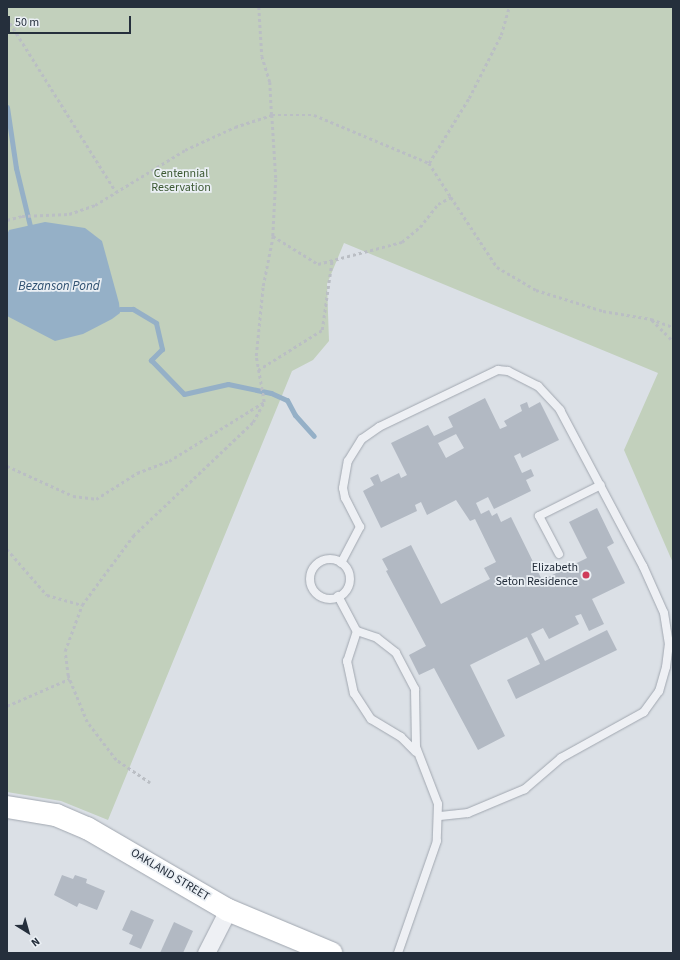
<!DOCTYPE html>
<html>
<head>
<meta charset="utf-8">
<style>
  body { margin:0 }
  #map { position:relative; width:680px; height:960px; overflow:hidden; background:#dbe0e6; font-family:"Source Sans 3",sans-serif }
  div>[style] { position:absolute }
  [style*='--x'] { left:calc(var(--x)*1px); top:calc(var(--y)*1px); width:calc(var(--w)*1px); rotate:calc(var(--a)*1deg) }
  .green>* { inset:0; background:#c2d0bc }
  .water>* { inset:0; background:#95b0c7 }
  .stream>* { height:5px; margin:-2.5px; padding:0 2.5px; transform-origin:2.5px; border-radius:2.5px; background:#95b0c7 }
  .building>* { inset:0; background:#b2b9c3 }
  .path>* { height:2.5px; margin-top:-1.25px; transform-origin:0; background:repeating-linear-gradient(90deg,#babec4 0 3px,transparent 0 6px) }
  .roads { filter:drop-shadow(0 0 1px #a1a7b0) drop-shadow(0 0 1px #a1a7b0) }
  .lane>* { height:8px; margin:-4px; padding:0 4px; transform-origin:4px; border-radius:4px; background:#eef0f4 }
  .lane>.ring { margin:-4px; padding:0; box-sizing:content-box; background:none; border:8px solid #eef0f4; border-radius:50% }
  .street>* { height:17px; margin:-8.5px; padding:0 8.5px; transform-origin:8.5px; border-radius:8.5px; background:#eef0f4 }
  .secondary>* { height:22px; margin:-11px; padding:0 11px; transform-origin:11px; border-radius:11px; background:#fff }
  .dots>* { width:11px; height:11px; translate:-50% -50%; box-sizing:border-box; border:2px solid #eaeff4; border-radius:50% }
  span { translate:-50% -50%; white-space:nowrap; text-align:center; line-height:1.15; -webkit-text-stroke:3.5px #eaeff4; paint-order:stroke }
  .park-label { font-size:12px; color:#3b5832 }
  .poi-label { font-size:12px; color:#252f3c }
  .right { translate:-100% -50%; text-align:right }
  .street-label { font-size:12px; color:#252f3c }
  .water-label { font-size:13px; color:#2f5070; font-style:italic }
  .frame { position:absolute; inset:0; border:8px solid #252f3c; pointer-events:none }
  .north { position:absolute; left:8px; top:912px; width:40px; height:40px; -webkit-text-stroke:3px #eaeff4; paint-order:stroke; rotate:143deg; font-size:11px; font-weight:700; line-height:16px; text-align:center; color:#252f3c }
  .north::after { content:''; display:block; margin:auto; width:14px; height:18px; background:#252f3c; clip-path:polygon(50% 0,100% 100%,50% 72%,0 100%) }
  .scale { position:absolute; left:8px; top:16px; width:123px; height:18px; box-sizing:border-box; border:2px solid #252f3c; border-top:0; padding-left:5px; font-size:12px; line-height:14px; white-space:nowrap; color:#252f3c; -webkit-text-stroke:3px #eaeff4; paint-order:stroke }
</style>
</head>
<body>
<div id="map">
  <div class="green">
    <i style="clip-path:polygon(7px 7px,673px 7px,673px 563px,624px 450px,658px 373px,344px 243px,327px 284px,329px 341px,313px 360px,292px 371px,108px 820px,61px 801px,7px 792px)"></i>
  </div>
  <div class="water">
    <i style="clip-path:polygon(45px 222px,85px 228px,102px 241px,119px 303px,120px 313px,112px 319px,83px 334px,55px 341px,7px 316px,7px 235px,9px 230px)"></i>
  </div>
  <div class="stream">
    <i style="--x:7;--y:107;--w:62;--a:81.6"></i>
    <i style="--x:16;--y:168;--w:60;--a:76.4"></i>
    <i style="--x:120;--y:309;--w:13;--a:0"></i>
    <i style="--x:133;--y:309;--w:27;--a:31"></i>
    <i style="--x:156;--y:323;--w:27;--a:77"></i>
    <i style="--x:162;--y:349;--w:16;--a:135"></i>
    <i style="--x:151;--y:360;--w:47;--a:45.9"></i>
    <i style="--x:184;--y:394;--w:45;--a:-12.8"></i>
    <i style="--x:228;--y:384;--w:44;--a:11.8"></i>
    <i style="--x:271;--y:393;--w:17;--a:24"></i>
    <i style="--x:287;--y:400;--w:17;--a:62"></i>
    <i style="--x:295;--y:415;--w:28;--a:48"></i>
  </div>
  <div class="building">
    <i style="clip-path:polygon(evenodd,485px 398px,500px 429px,507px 426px,504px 421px,522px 411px,520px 405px,527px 402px,529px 408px,540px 402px,559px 440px,522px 458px,520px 453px,514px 456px,522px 473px,531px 469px,534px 476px,526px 480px,531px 491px,494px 509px,488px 497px,476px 503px,481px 514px,489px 510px,492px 516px,497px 513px,501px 522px,511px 517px,542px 580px,587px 558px,569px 522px,597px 508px,614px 543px,607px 547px,625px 583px,592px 599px,604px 624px,589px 631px,581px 614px,575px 616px,579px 624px,549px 639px,543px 628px,531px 634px,545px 661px,607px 630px,617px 650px,516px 699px,507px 680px,540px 664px,527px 637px,470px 665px,505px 736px,478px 750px,434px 668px,419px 675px,409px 655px,426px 646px,386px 571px,388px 570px,382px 559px,411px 545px,441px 604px,490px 579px,484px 568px,496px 562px,475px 519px,470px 521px,456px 500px,427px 515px,421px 502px,415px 505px,417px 511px,381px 528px,363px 491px,374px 485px,370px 478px,378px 474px,381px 482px,399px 473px,401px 478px,407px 475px,391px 443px,428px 425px,434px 436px,453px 427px,448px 417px,485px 398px,456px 434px,464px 448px,446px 458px,438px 443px,456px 434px)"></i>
    <i style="clip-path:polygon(62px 875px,73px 879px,75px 875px,87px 879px,86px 883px,105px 891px,97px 910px,79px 903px,77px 907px,54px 895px)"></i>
    <i style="clip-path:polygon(131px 910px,154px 920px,141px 949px,129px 944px,133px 935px,122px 930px)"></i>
    <i style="clip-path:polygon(174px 922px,193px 931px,183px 953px,160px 953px)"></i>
  </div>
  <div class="path">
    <i style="--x:259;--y:7;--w:49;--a:86.5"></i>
    <i style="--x:262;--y:56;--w:27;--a:73"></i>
    <i style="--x:270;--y:82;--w:33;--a:87"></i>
    <i style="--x:272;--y:115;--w:42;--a:0"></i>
    <i style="--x:314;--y:115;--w:125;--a:22.7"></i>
    <i style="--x:429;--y:163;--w:40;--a:57.1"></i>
    <i style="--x:7;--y:18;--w:205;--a:57.9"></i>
    <i style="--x:429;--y:163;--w:76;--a:-58.4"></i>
    <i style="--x:469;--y:98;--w:71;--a:-63.1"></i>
    <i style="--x:501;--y:35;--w:29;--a:-74"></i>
    <i style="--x:7;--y:220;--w:16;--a:-15"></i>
    <i style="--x:22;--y:216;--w:47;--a:-2.4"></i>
    <i style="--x:69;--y:214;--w:28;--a:-19"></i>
    <i style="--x:95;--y:205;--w:105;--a:-31.4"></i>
    <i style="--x:185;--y:150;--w:55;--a:-24.7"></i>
    <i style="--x:235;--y:127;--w:39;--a:-18"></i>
    <i style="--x:272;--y:115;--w:64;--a:86.4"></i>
    <i style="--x:276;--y:179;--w:57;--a:93"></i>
    <i style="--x:652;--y:320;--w:30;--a:45"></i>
    <i style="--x:258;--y:370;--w:75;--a:-32"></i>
    <i style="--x:322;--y:330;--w:71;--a:-81.9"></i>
    <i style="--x:7;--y:466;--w:72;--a:24.4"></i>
    <i style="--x:73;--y:496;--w:23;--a:7"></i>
    <i style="--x:96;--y:499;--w:49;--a:-32.4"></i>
    <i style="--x:137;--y:473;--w:34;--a:-21"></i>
    <i style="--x:169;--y:461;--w:112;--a:-31.8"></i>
    <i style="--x:264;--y:402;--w:47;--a:-99.9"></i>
    <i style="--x:256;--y:356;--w:70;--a:-84.3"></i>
    <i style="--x:263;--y:286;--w:51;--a:-78.7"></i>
    <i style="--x:273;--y:236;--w:53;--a:31.9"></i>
    <i style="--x:318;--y:264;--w:87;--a:-14.7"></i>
    <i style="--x:402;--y:242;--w:23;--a:-40"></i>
    <i style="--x:420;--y:227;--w:29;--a:-52"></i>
    <i style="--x:438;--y:204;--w:15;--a:-28"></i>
    <i style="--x:451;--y:197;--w:84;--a:56.7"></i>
    <i style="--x:497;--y:267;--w:45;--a:30.5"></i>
    <i style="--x:536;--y:290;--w:70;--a:17.4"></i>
    <i style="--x:603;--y:311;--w:49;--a:9.5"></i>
    <i style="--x:651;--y:319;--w:23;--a:20"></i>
    <i style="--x:7;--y:549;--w:61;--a:49"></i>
    <i style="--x:47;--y:595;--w:36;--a:16"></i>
    <i style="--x:7;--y:706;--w:68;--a:-23.5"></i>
    <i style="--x:150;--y:783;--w:41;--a:-145.9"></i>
    <i style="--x:116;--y:760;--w:48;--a:-127.3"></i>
    <i style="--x:87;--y:722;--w:50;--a:-112.4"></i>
    <i style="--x:68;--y:676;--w:25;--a:-97"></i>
    <i style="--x:65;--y:651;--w:49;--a:-69.7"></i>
    <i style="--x:82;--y:605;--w:86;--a:-53.5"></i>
    <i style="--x:133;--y:536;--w:166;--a:-43.5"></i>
    <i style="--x:253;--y:422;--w:23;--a:-61"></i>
  </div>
  <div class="roads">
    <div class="lane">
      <i style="--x:559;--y:554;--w:43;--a:-117.8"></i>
      <i style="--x:539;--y:516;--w:69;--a:-26.6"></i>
      <i class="ring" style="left:310px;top:559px;width:32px;height:32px"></i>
      <i style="--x:341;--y:563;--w:41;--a:-62.2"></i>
      <i style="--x:360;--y:527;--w:33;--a:-117"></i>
      <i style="--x:345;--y:498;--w:10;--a:-101"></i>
      <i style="--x:343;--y:488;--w:27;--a:-80"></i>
      <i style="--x:348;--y:461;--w:26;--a:-58"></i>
      <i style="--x:362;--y:439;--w:21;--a:-35"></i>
      <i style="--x:379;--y:427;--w:132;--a:-25.6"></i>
      <i style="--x:498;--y:370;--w:10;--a:6"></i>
      <i style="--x:508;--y:371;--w:34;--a:27"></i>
      <i style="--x:538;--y:386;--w:33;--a:47"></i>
      <i style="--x:560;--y:410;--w:177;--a:62"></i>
      <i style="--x:643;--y:566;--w:51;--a:65.9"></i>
      <i style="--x:664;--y:613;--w:30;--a:81"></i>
      <i style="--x:669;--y:643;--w:24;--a:97"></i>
      <i style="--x:666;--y:667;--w:25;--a:106"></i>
      <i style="--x:659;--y:691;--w:26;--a:126"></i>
      <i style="--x:644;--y:712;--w:95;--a:151"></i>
      <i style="--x:561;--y:758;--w:48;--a:139.3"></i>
      <i style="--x:525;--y:789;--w:62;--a:157.2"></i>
      <i style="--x:468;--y:813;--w:28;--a:174"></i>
      <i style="--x:338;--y:596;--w:40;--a:62"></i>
      <i style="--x:357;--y:631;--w:21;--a:19"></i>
      <i style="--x:377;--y:638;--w:24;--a:38"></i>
      <i style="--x:396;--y:653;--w:41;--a:62.2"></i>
      <i style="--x:415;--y:689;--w:58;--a:89"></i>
      <i style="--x:416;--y:747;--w:61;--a:68.9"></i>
      <i style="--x:438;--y:804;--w:37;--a:92"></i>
      <i style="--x:437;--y:841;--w:119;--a:109.2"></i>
      <i style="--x:357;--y:631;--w:32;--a:108"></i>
      <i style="--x:347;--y:661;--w:33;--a:78"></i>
      <i style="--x:354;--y:693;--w:31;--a:57"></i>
      <i style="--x:371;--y:719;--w:35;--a:31"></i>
      <i style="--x:401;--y:737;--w:21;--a:45"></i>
    </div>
    <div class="street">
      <i style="--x:206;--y:953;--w:48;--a:-62.9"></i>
    </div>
    <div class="secondary">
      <i style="--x:7;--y:807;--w:50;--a:9.3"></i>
      <i style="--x:56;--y:815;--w:34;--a:23"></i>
      <i style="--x:87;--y:828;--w:163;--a:30.2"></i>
      <i style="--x:228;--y:910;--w:112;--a:22.7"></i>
    </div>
  </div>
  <div class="dots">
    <i style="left:586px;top:575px;background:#cf3c5b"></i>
  </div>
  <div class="park-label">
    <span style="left:181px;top:181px">Centennial<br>Reservation</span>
  </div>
  <div class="poi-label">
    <span class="right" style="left:578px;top:575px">Elizabeth<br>Seton Residence</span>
  </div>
  <div class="street-label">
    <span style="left:170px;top:875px;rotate:31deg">OAKLAND STREET</span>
  </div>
  <div class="water-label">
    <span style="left:59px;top:286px">Bezanson Pond</span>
  </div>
  <div class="frame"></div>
  <div class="north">N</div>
  <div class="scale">50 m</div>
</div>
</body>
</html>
